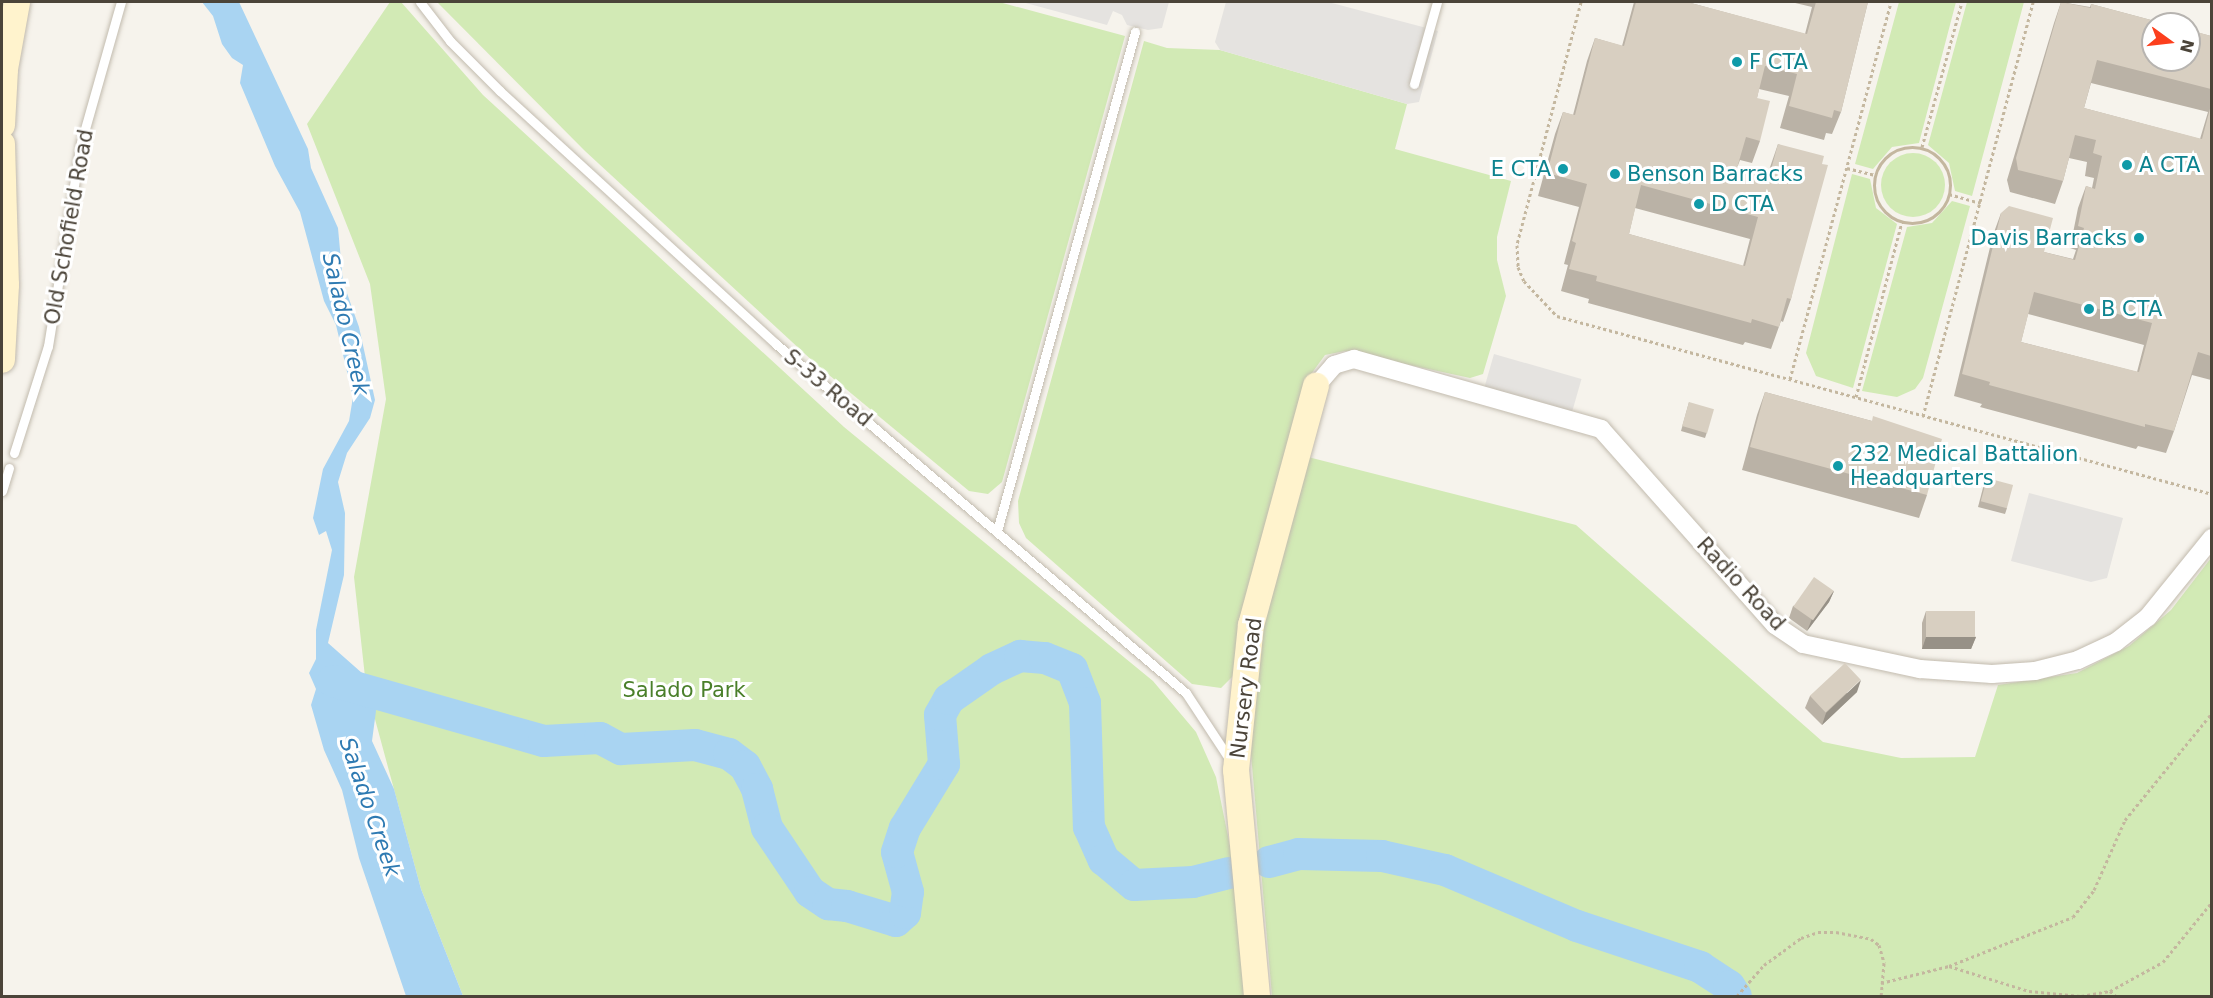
<!DOCTYPE html>
<html>
<head>
<meta charset="utf-8">
<style>
  body { margin:0 }
  #map { position:relative; width:2213px; height:998px; overflow:hidden; background:#f6f3ec; font-family:"DejaVu Sans",sans-serif }
  div>[style] { position:absolute }
  [style*='--x'] { left:calc(var(--x)*1px); top:calc(var(--y)*1px); width:calc(var(--w)*1px); rotate:calc(var(--a)*1deg) }
  .green>* { inset:0; background:#d2eab5 }
  .round { border-radius:50% }
  .parking>* { inset:0; background:#e5e3e0; transform-origin:0 0 }
  .water>* { inset:0; background:#a9d4f2 }
  .river>* { height:32px; margin:-16px; padding:0 16px; transform-origin:16px; border-radius:16px; background:#a9d4f2 }
  .path>* { height:3px; margin-top:-1.5px; transform-origin:0; background:repeating-linear-gradient(90deg,#c4b79f 0 3px,transparent 0 6px) }
  .path>.ring { margin:-1.5px; padding:0; box-sizing:content-box; background:none; border:3px solid #c4b79f; border-radius:50% }
  .roads { filter:drop-shadow(0 0 2px #c2bbae) drop-shadow(0 0 2px #c2bbae) }
  .lane>* { height:9px; margin:-4.5px; padding:0 4.5px; transform-origin:4.5px; border-radius:4.5px; background:#fff }
  .street>* { height:18px; margin:-9px; padding:0 9px; transform-origin:9px; border-radius:9px; background:#fff }
  .secondary>* { height:26px; margin:-13px; padding:0 13px; transform-origin:13px; border-radius:13px; background:#fff3cd }
  .wall>* { inset:0; background:#bab2a6 }
  .shaded-wall>* { inset:0; background:#979187 }
  .building>* { inset:0; background:#d8cfc1; transform-origin:0 0 }
  .dots>* { width:16px; height:16px; translate:-50% -50%; box-sizing:border-box; border:3px solid #fff; border-radius:50% }
  span { translate:-50% -50%; white-space:nowrap; text-align:center; line-height:1.15; -webkit-text-stroke:6px #fff; paint-order:stroke }
  .culture-label { font-size:21px; color:#0d838f }
  .left { translate:0 -50%; text-align:left }
  .right { translate:-100% -50%; text-align:right }
  .street-label { font-size:21px; color:#4b4439 }
  .park-label { font-size:21px; color:#4a7f2a }
  .water-label { font-size:22px; color:#2e7ab2; font-style:italic }
  .frame { position:absolute; inset:0; border:3px solid #4b4439; pointer-events:none }
  .north { position:absolute; left:2141px; top:12px; width:60px; height:60px; box-sizing:border-box; background:#fff; border:2px solid #b7b4b0; border-radius:50%; rotate:105deg; font-size:16px; font-weight:700; line-height:24px; text-align:center; color:#4b4439 }
  .north::after { content:''; display:block; margin:auto; width:21px; height:27px; background:#fc3f1d; clip-path:polygon(50% 0,100% 100%,50% 72%,0 100%) }
</style>
</head>
<body>
<div id="map">
  <div class="green">
    <i style="clip-path:polygon(390px 2px,401px 2px,483px 95px,844px 427px,1153px 681px,1196px 732px,1216px 777px,1236px 876px,1246px 996px,463px 996px,421px 889px,366px 686px,354px 577px,386px 399px,370px 284px,307px 124px)"></i>
    <i style="clip-path:polygon(437px 2px,999px 2px,1125px 36px,1002px 482px,988px 494px,969px 491px,817px 365px,585px 151px)"></i>
    <i style="clip-path:polygon(1899px 2px,1956px 2px,1919px 143px,1892px 147px,1873px 169px,1855px 164px)"></i>
    <i style="clip-path:polygon(1967px 2px,2024px 2px,1972px 196px,1955px 191px,1949px 163px,1928px 145px)"></i>
    <i style="clip-path:polygon(1144px 41px,1167px 48px,1220px 50px,1407px 104px,1395px 149px,1511px 181px,1497px 237px,1497px 260px,1506px 296px,1483px 374px,1470px 378px,1345px 351px,1325px 355px,1309px 377px,1233px 676px,1221px 688px,1192px 684px,1026px 538px,1019px 523px,1018px 501px)"></i>
    <i class="round" style="left:1881px;top:153px;width:64px;height:64px"></i>
    <i style="clip-path:polygon(1852px 174px,1870px 179px,1876px 208px,1897px 224px,1853px 388px,1816px 376px,1806px 353px)"></i>
    <i style="clip-path:polygon(1952px 201px,1970px 206px,1923px 378px,1915px 389px,1897px 397px,1862px 391px,1907px 227px,1932px 223px)"></i>
    <i style="clip-path:polygon(1308px 457px,1576px 525px,1823px 742px,1901px 758px,1975px 757px,1998px 685px,2077px 673px,2129px 646px,2171px 610px,2211px 558px,2211px 996px,1272px 996px,1251px 754px,1263px 624px)"></i>
  </div>
  <div class="parking">
    <i style="clip-path:polygon(1022px 2px,1169px 2px,1162px 28px,1148px 30px,1127px 25px,1122px 15px,1113px 11px,1107px 25px)"></i>
    <i style="clip-path:polygon(1226px 2px,1328px 2px,1438px 31px,1419px 102px,1407px 104px,1220px 50px,1215px 42px)"></i>
    <i style="left:1494px;top:354px;width:91px;height:43px;rotate:16deg"></i>
    <i style="clip-path:polygon(2029px 493px,2123px 518px,2107px 578px,2091px 582px,2011px 561px)"></i>
  </div>
  <div class="water">
    <i style="clip-path:polygon(202px 2px,239px 2px,308px 149px,311px 168px,338px 228px,343px 282px,359px 327px,375px 400px,370px 418px,347px 453px,338px 482px,345px 513px,344px 575px,328px 643px,371px 681px,376px 711px,372px 741px,394px 789px,421px 889px,463px 996px,406px 996px,359px 858px,342px 790px,324px 750px,311px 705px,316px 689px,309px 673px,316px 659px,316px 630px,332px 550px,326px 531px,319px 535px,313px 518px,323px 469px,349px 421px,353px 397px,336px 325px,324px 301px,300px 212px,275px 166px,240px 83px,243px 65px,232px 58px,222px 44px,213px 16px)"></i>
  </div>
  <div class="river">
    <i style="--x:333;--y:681;--w:219;--a:15.9"></i>
    <i style="--x:544;--y:741;--w:56;--a:-3.1"></i>
    <i style="--x:600;--y:738;--w:24;--a:28"></i>
    <i style="--x:621;--y:749;--w:74;--a:-3.1"></i>
    <i style="--x:695;--y:745;--w:35;--a:15"></i>
    <i style="--x:729;--y:754;--w:20;--a:37"></i>
    <i style="--x:745;--y:766;--w:26;--a:62"></i>
    <i style="--x:757;--y:789;--w:40;--a:75.6"></i>
    <i style="--x:767;--y:828;--w:77;--a:56.1"></i>
    <i style="--x:810;--y:892;--w:22;--a:34"></i>
    <i style="--x:828;--y:904;--w:19;--a:6"></i>
    <i style="--x:847;--y:906;--w:51;--a:17"></i>
    <i style="--x:896;--y:921;--w:12;--a:-42"></i>
    <i style="--x:905;--y:913;--w:21;--a:-82"></i>
    <i style="--x:908;--y:892;--w:41;--a:-105.4"></i>
    <i style="--x:897;--y:852;--w:25;--a:-72"></i>
    <i style="--x:905;--y:828;--w:75;--a:-58.6"></i>
    <i style="--x:944;--y:764;--w:49;--a:-94.7"></i>
    <i style="--x:940;--y:715;--w:18;--a:-61"></i>
    <i style="--x:949;--y:699;--w:52;--a:-34.9"></i>
    <i style="--x:992;--y:669;--w:31;--a:-25"></i>
    <i style="--x:1020;--y:656;--w:25;--a:5"></i>
    <i style="--x:1045;--y:658;--w:29;--a:22"></i>
    <i style="--x:1072;--y:669;--w:36;--a:69"></i>
    <i style="--x:1085;--y:703;--w:124;--a:88.2"></i>
    <i style="--x:1089;--y:827;--w:36;--a:66"></i>
    <i style="--x:1104;--y:860;--w:39;--a:40"></i>
    <i style="--x:1134;--y:885;--w:59;--a:-2.9"></i>
    <i style="--x:1193;--y:882;--w:37;--a:-14"></i>
    <i style="--x:1269;--y:862;--w:31;--a:-15"></i>
    <i style="--x:1299;--y:854;--w:83;--a:1.4"></i>
    <i style="--x:1382;--y:856;--w:65;--a:12.5"></i>
    <i style="--x:1445;--y:870;--w:143;--a:23"></i>
    <i style="--x:1577;--y:926;--w:130;--a:18.4"></i>
    <i style="--x:1700;--y:967;--w:35;--a:33"></i>
    <i style="--x:1729;--y:986;--w:12;--a:55"></i>
  </div>
  <div class="path">
    <i style="--x:1581;--y:2;--w:251;--a:104.8"></i>
    <i style="--x:1517;--y:245;--w:22;--a:87"></i>
    <i style="--x:1518;--y:267;--w:15;--a:67"></i>
    <i style="--x:1524;--y:281;--w:48;--a:46.7"></i>
    <i style="--x:1557;--y:316;--w:679;--a:15.2"></i>
    <i style="--x:1922;--y:147;--w:150;--a:-74.6"></i>
    <i class="ring" style="left:1874px;top:147px;width:73px;height:73px"></i>
    <i style="--x:1847;--y:168;--w:29;--a:14"></i>
    <i style="--x:1949;--y:194;--w:33;--a:16"></i>
    <i style="--x:1790;--y:379;--w:390;--a:-75"></i>
    <i style="--x:1856;--y:397;--w:181;--a:-75.3"></i>
    <i style="--x:1923;--y:416;--w:428;--a:-75.1"></i>
    <i style="--x:1949;--y:966;--w:84;--a:17.4"></i>
    <i style="--x:2029;--y:991;--w:52;--a:5.5"></i>
    <i style="--x:2081;--y:996;--w:29;--a:-10"></i>
    <i style="--x:2110;--y:991;--w:60;--a:-28.7"></i>
    <i style="--x:2163;--y:962;--w:77;--a:-50.8"></i>
    <i style="--x:1881;--y:983;--w:70;--a:-14"></i>
    <i style="--x:1949;--y:966;--w:133;--a:-21.6"></i>
    <i style="--x:2073;--y:917;--w:34;--a:-52"></i>
    <i style="--x:2094;--y:890;--w:77;--a:-66.1"></i>
    <i style="--x:2125;--y:820;--w:138;--a:-50.9"></i>
    <i style="--x:2110;--y:991;--w:8;--a:40"></i>
    <i style="--x:1737;--y:996;--w:41;--a:-48.9"></i>
    <i style="--x:1764;--y:965;--w:46;--a:-36.1"></i>
    <i style="--x:1801;--y:938;--w:18;--a:-19"></i>
    <i style="--x:1818;--y:932;--w:18;--a:0"></i>
    <i style="--x:1836;--y:932;--w:36;--a:11"></i>
    <i style="--x:1871;--y:939;--w:10;--a:37"></i>
    <i style="--x:1879;--y:945;--w:19;--a:74"></i>
    <i style="--x:1884;--y:963;--w:33;--a:95"></i>
  </div>
  <div class="roads">
    <div class="lane">
      <i style="--x:420;--y:2;--w:49;--a:52.4"></i>
      <i style="--x:450;--y:41;--w:71;--a:45"></i>
      <i style="--x:500;--y:91;--w:374;--a:42.5"></i>
      <i style="--x:776;--y:344;--w:538;--a:40.41"></i>
      <i style="--x:1186;--y:693;--w:80;--a:56.7"></i>
      <i style="--x:1414;--y:84;--w:85;--a:-74.3"></i>
      <i style="--x:14;--y:453;--w:112;--a:-72.4"></i>
      <i style="--x:48;--y:346;--w:206;--a:-80.8"></i>
      <i style="--x:81;--y:143;--w:147;--a:-74.2"></i>
      <i style="--x:2;--y:491;--w:24;--a:-73"></i>
      <i style="--x:997;--y:531;--w:518;--a:-74.54"></i>
    </div>
    <div class="street">
      <i style="--x:1316;--y:386;--w:28;--a:-49"></i>
      <i style="--x:1334;--y:365;--w:21;--a:-17"></i>
      <i style="--x:1354;--y:359;--w:257;--a:15.8"></i>
      <i style="--x:1601;--y:429;--w:262;--a:48.4"></i>
      <i style="--x:1775;--y:625;--w:34;--a:34"></i>
      <i style="--x:1803;--y:644;--w:120;--a:12.1"></i>
      <i style="--x:1920;--y:669;--w:72;--a:4"></i>
      <i style="--x:1992;--y:674;--w:43;--a:-4"></i>
      <i style="--x:2035;--y:671;--w:44;--a:-14.3"></i>
      <i style="--x:2078;--y:660;--w:42;--a:-25.3"></i>
      <i style="--x:2116;--y:642;--w:41;--a:-38"></i>
      <i style="--x:2148;--y:617;--w:102;--a:-51"></i>
    </div>
    <div class="secondary">
      <i style="--x:2;--y:125;--w:56;--a:-86.9"></i>
      <i style="--x:5;--y:69;--w:68;--a:-79.8"></i>
      <i style="--x:2;--y:144;--w:141;--a:88.4"></i>
      <i style="--x:6;--y:285;--w:75;--a:93.1"></i>
      <i style="--x:1257;--y:996;--w:227;--a:-95.3"></i>
      <i style="--x:1236;--y:770;--w:146;--a:-84.1"></i>
      <i style="--x:1251;--y:625;--w:248;--a:-74.8"></i>
    </div>
  </div>
  <div class="wall">
    <i style="clip-path:polygon(evenodd,1634px 2px,1692px 2px,1691px 3px,1805px 34px,1812px 7px,1791px 2px,1868px 2px,1841px 112px,1832px 134px,1826px 133px,1824px 140px,1780px 128px,1789px 96px,1759px 89px,1757px 98px,1760px 141px,1752px 163px,1740px 160px,1737px 168px,1767px 176px,1778px 144px,1822px 164px,1791px 299px,1783px 322px,1781px 321px,1771px 349px,1745px 342px,1743px 345px,1588px 303px,1589px 299px,1561px 291px,1568px 265px,1564px 264px,1579px 207px,1538px 196px,1555px 134px,1563px 112px,1573px 115px,1587px 61px,1595px 38px,1622px 46px,1634px 2px,1635px 208px,1750px 239px,1743px 266px,1629px 234px,1635px 208px)"></i>
    <i style="clip-path:polygon(evenodd,2061px 2px,2090px 7px,2091px 4px,2211px 36px,2211px 380px,2192px 375px,2174px 431px,2166px 453px,2138px 446px,2136px 449px,1980px 407px,1982px 404px,1954px 396px,1993px 235px,2001px 213px,2044px 252px,2073px 259px,2076px 250px,2070px 248px,2078px 208px,2086px 186px,2092px 188px,2094px 178px,2085px 176px,2087px 162px,2069px 158px,2063px 181px,2055px 204px,2010px 192px,2007px 180px,2054px 23px,2061px 2px,2091px 83px,2208px 112px,2200px 139px,2084px 108px,2091px 83px,2061px 2px,2028px 314px,2144px 345px,2137px 372px,2021px 342px,2028px 314px)"></i>
    <i style="clip-path:polygon(1765px 392px,1872px 421px,1927px 495px,1919px 518px,1742px 470px,1757px 415px)"></i>
    <i style="clip-path:polygon(1689px 402px,1707px 432px,1705px 438px,1681px 431px)"></i>
    <i style="clip-path:polygon(1984px 484px,2007px 508px,2005px 514px,1978px 507px)"></i>
    <i style="clip-path:polygon(1834px 591px,1829px 602px,1807px 631px,1789px 618px,1793px 606px)"></i>
    <i style="clip-path:polygon(1926px 611px,1976px 637px,1971px 649px,1922px 649px,1922px 623px)"></i>
    <i style="clip-path:polygon(1857px 692px,1822px 725px,1805px 708px,1810px 696px)"></i>
  </div>
  <div class="shaded-wall">
    <i style="clip-path:polygon(1834px 591px,1829px 602px,1807px 631px,1812px 619px)"></i>
    <i style="clip-path:polygon(1926px 637px,1976px 637px,1971px 649px,1922px 649px)"></i>
    <i style="clip-path:polygon(1861px 680px,1857px 692px,1822px 725px,1826px 713px)"></i>
  </div>
  <div class="building">
    <i style="clip-path:polygon(evenodd,1636px 2px,1692px 2px,1691px 3px,1807px 34px,1816px 2px,1868px 2px,1841px 112px,1834px 110px,1832px 118px,1789px 106px,1797px 74px,1765px 66px,1757px 98px,1770px 101px,1760px 141px,1746px 137px,1737px 168px,1769px 177px,1778px 144px,1824px 156px,1822px 164px,1828px 165px,1791px 299px,1787px 298px,1779px 327px,1752px 319px,1751px 323px,1596px 281px,1597px 276px,1569px 269px,1576px 243px,1572px 241px,1587px 184px,1547px 173px,1563px 112px,1575px 115px,1595px 38px,1624px 46px,1636px 2px,1641px 185px,1758px 217px,1745px 266px,1629px 234px,1641px 185px)"></i>
    <i style="clip-path:polygon(evenodd,2061px 2px,2091px 8px,2091px 4px,2166px 24px,2153px 24px,2153px 60px,2189px 60px,2189px 30px,2211px 36px,2211px 89px,2097px 60px,2084px 108px,2202px 139px,2211px 105px,2211px 356px,2198px 352px,2174px 431px,2145px 424px,2145px 427px,1989px 385px,1990px 382px,1962px 374px,2001px 213px,2009px 206px,2053px 218px,2044px 252px,2075px 260px,2084px 228px,2078px 226px,2086px 186px,2095px 189px,2102px 156px,2093px 153px,2096px 140px,2075px 135px,2063px 181px,2018px 170px,2016px 158px,2061px 2px,2034px 292px,2152px 323px,2139px 372px,2021px 342px,2034px 292px)"></i>
    <i style="clip-path:polygon(1765px 392px,1872px 421px,1873px 416px,1942px 439px,1927px 495px,1750px 447px)"></i>
    <i style="left:1689px;top:402px;width:26px;height:25px;rotate:16deg"></i>
    <i style="left:1987px;top:478px;width:27px;height:24px;rotate:15deg"></i>
    <i style="left:1814px;top:577px;width:24px;height:36px;rotate:35deg"></i>
    <i style="left:1926px;top:611px;width:49px;height:26px"></i>
    <i style="left:1845px;top:663px;width:23px;height:48px;rotate:47deg"></i>
  </div>
  <div class="dots">
    <i style="left:1737px;top:62px;background:#0f9aa8"></i>
    <i style="left:2127px;top:165px;background:#0f9aa8"></i>
    <i style="left:1563px;top:169px;background:#0f9aa8"></i>
    <i style="left:1615px;top:174px;background:#0f9aa8"></i>
    <i style="left:1699px;top:204px;background:#0f9aa8"></i>
    <i style="left:2139px;top:238px;background:#0f9aa8"></i>
    <i style="left:2089px;top:309px;background:#0f9aa8"></i>
    <i style="left:1838px;top:466px;background:#0f9aa8"></i>
  </div>
  <div class="culture-label">
    <span class="left" style="left:1749px;top:62px">F CTA</span>
    <span class="left" style="left:2139px;top:165px">A CTA</span>
    <span class="right" style="left:1551px;top:169px">E CTA</span>
    <span class="left" style="left:1627px;top:174px">Benson Barracks</span>
    <span class="left" style="left:1711px;top:204px">D CTA</span>
    <span class="right" style="left:2127px;top:238px">Davis Barracks</span>
    <span class="left" style="left:2101px;top:309px">B CTA</span>
    <span class="left" style="left:1850px;top:466px">232 Medical Battalion<br>Headquarters</span>
  </div>
  <div class="street-label">
    <span style="left:69px;top:227px;rotate:-80deg">Old Schofield Road</span>
    <span style="left:828px;top:388px;rotate:40deg">S-33 Road</span>
    <span style="left:1741px;top:584px;rotate:47deg">Radio Road</span>
    <span style="left:1246px;top:688px;rotate:-83deg">Nursery Road</span>
  </div>
  <div class="park-label">
    <span style="left:684px;top:690px">Salado Park</span>
  </div>
  <div class="water-label">
    <span style="left:346px;top:324px;rotate:77deg">Salado Creek</span>
    <span style="left:370px;top:807px;rotate:71deg">Salado Creek</span>
  </div>
  <div class="frame"></div>
  <div class="north">N</div>
</div>
</body>
</html>
